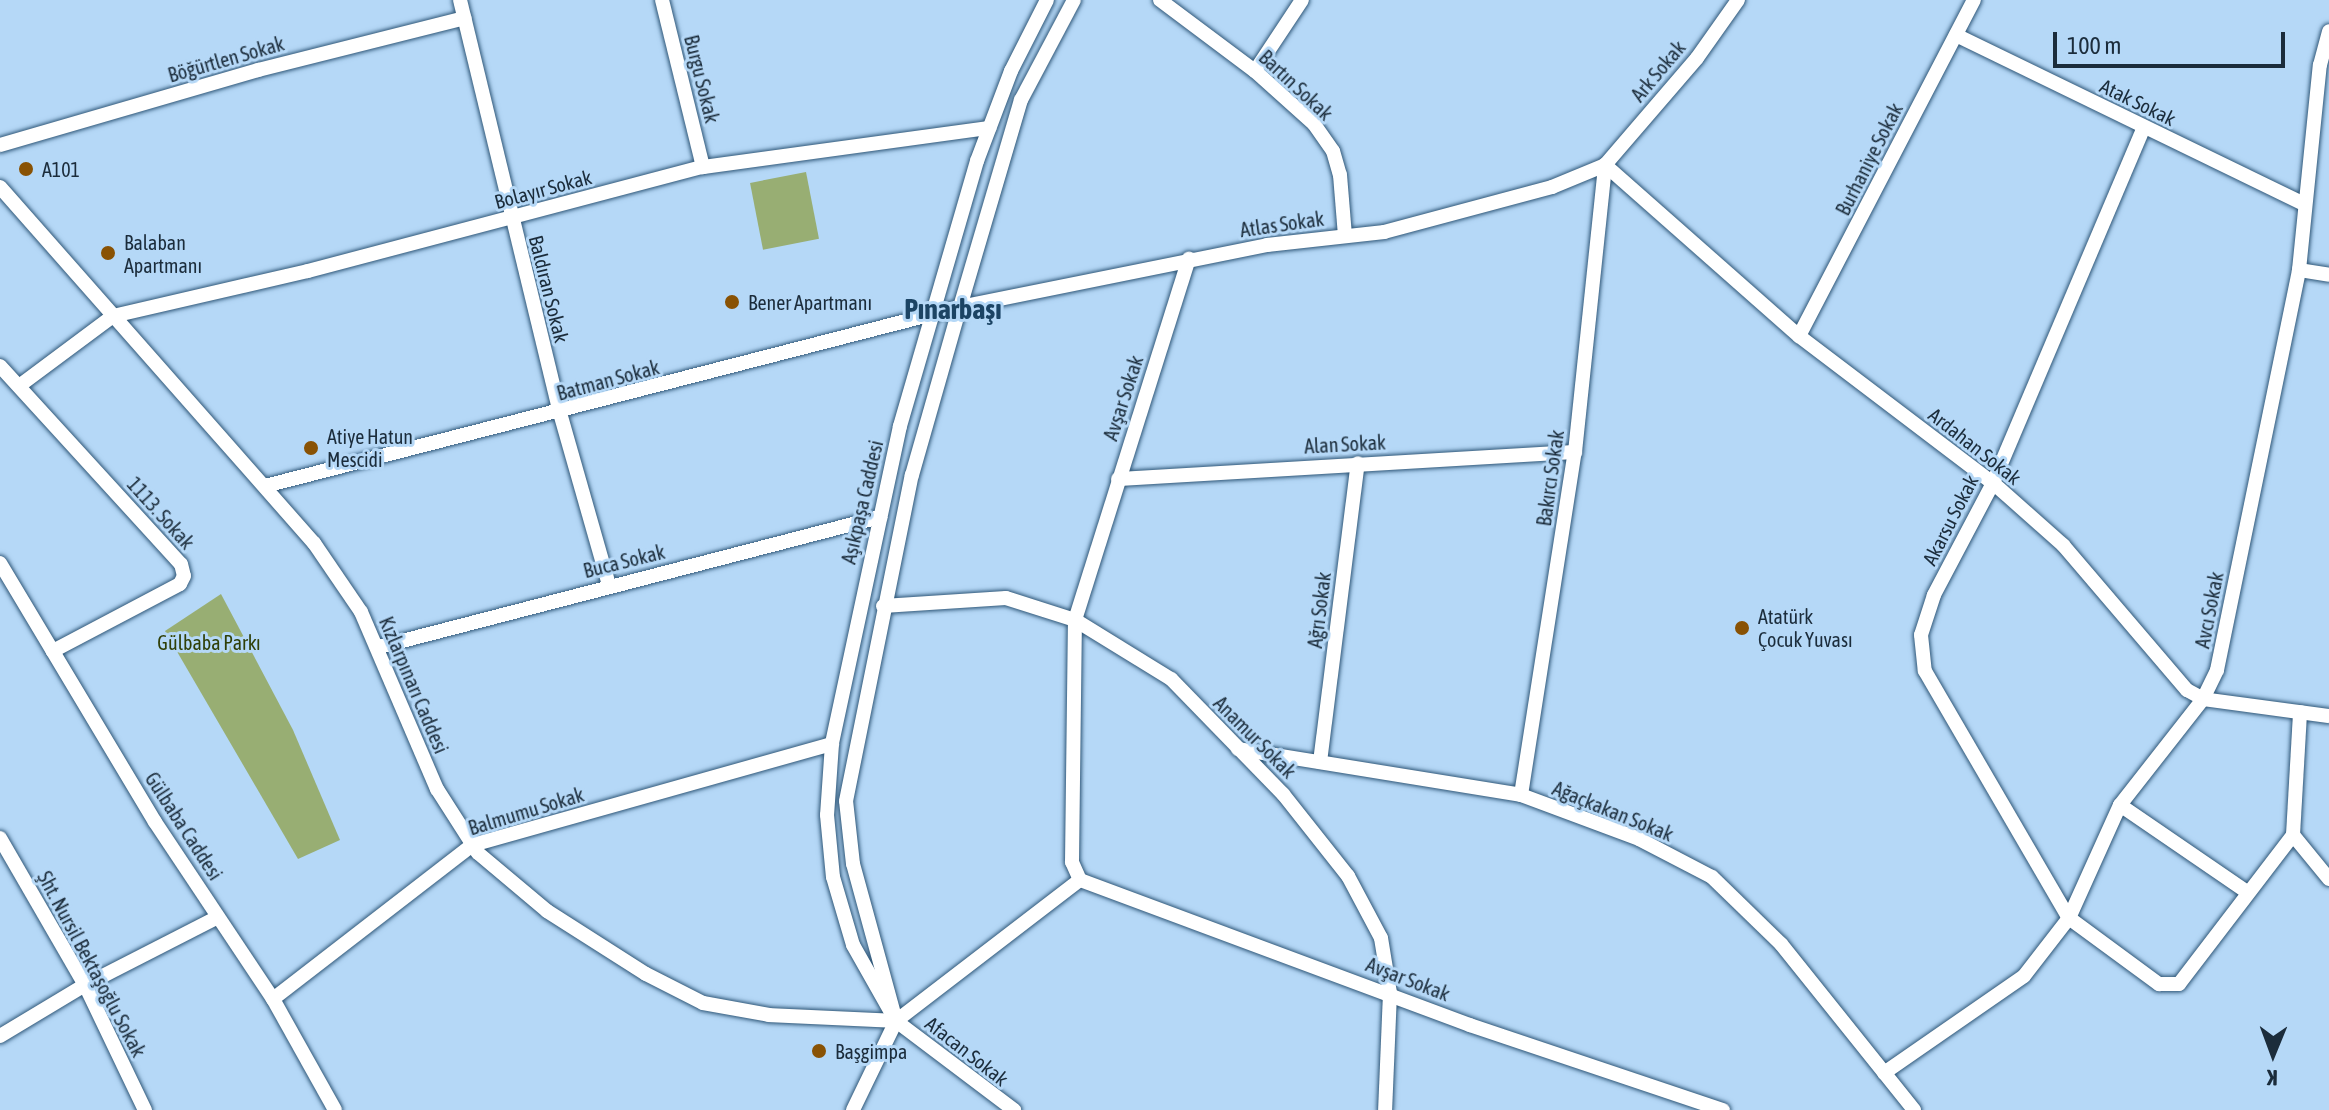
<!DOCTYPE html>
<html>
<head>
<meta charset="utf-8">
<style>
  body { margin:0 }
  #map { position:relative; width:2329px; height:1110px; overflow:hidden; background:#b5d8f7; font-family:"Asap Condensed",sans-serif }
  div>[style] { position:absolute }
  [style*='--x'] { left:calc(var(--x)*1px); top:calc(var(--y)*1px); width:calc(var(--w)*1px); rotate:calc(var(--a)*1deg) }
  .green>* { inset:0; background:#98ae73; transform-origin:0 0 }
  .roads { filter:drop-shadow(0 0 2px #2f5778) drop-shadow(0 0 2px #2f5778) }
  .street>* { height:14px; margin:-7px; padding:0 7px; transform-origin:7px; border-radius:7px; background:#fff }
  .dots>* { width:22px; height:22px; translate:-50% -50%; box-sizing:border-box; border:4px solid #b5d8f7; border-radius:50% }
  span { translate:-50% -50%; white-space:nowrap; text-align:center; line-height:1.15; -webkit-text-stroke:6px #b5d8f7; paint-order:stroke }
  .street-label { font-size:20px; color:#1b2c3b }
  .poi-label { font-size:20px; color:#1b2c3b }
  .left { translate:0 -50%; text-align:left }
  .park-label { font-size:20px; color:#2f3f07 }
  .district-label { font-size:28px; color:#1c4464; font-weight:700 }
  .north { position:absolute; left:2233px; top:1014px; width:80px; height:80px; -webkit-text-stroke:6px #b5d8f7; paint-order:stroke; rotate:181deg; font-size:22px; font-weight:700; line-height:32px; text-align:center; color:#1b2c3b }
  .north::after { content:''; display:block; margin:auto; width:28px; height:36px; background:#1b2c3b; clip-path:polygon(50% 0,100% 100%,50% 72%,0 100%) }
  .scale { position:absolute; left:2053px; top:32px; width:232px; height:36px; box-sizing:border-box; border:4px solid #1b2c3b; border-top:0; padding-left:10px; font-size:24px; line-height:28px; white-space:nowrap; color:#1b2c3b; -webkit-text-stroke:6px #b5d8f7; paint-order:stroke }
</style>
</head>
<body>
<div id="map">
  <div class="green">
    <i style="left:806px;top:172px;width:68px;height:57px;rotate:79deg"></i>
    <i style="clip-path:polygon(221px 594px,293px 730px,340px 840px,298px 859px,165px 631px)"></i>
  </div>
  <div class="roads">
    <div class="street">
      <i style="--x:460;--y:0;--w:425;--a:76.4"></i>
      <i style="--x:560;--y:413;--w:179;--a:74.1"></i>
      <i style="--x:662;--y:0;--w:172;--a:76.2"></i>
      <i style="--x:1047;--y:0;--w:80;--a:116.9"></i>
      <i style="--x:1011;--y:71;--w:96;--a:110.7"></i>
      <i style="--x:977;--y:161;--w:276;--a:106.2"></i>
      <i style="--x:900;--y:426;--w:325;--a:102.1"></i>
      <i style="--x:832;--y:744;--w:71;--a:94"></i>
      <i style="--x:827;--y:815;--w:62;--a:84.5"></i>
      <i style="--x:833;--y:877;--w:71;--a:73.6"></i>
      <i style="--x:853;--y:945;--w:87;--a:60.5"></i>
      <i style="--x:896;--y:1021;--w:163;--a:-105.3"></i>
      <i style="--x:853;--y:864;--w:63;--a:-96.3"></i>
      <i style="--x:846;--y:801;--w:333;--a:-78.6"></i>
      <i style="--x:912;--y:475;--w:175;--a:-74.1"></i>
      <i style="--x:960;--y:307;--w:216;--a:-73.6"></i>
      <i style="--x:1021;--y:100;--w:113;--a:-62.1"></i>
      <i style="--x:1160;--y:0;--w:119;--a:36.8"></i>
      <i style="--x:1255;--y:71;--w:79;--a:41.9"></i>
      <i style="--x:1314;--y:124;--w:33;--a:55"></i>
      <i style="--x:1333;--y:151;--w:25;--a:74"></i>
      <i style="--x:1340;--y:175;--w:61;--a:85.3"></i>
      <i style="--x:1956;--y:35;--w:387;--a:25.9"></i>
      <i style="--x:1255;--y:71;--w:85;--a:-56.5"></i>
      <i style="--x:2144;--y:127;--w:387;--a:113"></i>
      <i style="--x:1993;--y:483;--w:127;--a:117.8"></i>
      <i style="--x:1934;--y:595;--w:42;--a:108"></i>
      <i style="--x:1921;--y:635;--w:36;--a:84"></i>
      <i style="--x:1925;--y:671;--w:286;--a:59.8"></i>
      <i style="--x:2069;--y:918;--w:112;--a:36.3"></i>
      <i style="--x:2159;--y:984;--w:20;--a:0"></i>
      <i style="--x:2179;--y:984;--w:188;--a:-52.6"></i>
      <i style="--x:2293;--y:835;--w:57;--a:50.7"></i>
      <i style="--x:0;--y:145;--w:269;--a:-16.2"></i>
      <i style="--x:258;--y:70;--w:213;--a:-14.1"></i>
      <i style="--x:1605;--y:165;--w:259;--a:41.4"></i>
      <i style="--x:1799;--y:336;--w:243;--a:37.2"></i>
      <i style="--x:1993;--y:483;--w:94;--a:41.5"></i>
      <i style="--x:2063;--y:545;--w:191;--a:49.5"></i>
      <i style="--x:2187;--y:690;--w:18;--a:29"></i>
      <i style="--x:2203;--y:699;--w:127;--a:7.7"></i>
      <i style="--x:0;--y:187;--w:475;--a:48.6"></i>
      <i style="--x:314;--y:543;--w:83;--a:55.7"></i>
      <i style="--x:361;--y:612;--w:193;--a:66.8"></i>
      <i style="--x:437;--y:789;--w:76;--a:57.4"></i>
      <i style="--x:478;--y:853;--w:90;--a:40"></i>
      <i style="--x:547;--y:911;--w:117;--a:32.5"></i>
      <i style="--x:646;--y:974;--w:64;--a:27"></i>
      <i style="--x:703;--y:1003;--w:67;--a:10.3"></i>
      <i style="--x:769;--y:1015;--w:127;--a:2.7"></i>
      <i style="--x:2299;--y:270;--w:30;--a:9"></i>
      <i style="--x:1799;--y:336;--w:379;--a:-62.5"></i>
      <i style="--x:0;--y:366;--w:268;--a:47.6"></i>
      <i style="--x:181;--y:564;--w:12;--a:76"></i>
      <i style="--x:184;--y:576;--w:9;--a:117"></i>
      <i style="--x:180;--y:584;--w:144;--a:152.2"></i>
      <i style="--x:19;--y:386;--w:117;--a:-36.7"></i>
      <i style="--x:113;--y:316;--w:200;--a:-13"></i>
      <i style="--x:308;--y:271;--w:408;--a:-14.8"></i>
      <i style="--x:703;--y:167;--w:289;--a:-7.8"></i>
      <i style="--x:1118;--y:479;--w:458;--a:-3.4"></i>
      <i style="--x:265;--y:486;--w:718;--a:-14.44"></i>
      <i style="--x:960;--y:307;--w:313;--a:-11.4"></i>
      <i style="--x:1267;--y:245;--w:118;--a:-6.3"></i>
      <i style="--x:1384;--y:232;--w:174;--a:-15"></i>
      <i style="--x:1552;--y:187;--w:57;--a:-22.5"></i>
      <i style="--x:1605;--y:165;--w:141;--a:-49.3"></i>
      <i style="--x:1697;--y:58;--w:71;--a:-54.7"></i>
      <i style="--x:0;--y:563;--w:302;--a:59.1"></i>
      <i style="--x:155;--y:822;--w:213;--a:56.3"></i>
      <i style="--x:273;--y:999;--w:127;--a:60.8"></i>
      <i style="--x:883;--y:606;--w:123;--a:-3.7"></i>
      <i style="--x:1006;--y:598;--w:72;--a:17.7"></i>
      <i style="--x:1075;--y:620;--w:113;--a:31.6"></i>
      <i style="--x:1171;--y:679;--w:161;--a:45.8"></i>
      <i style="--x:1283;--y:794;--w:105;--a:51.6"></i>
      <i style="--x:1348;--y:876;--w:70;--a:62"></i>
      <i style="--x:1381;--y:938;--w:56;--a:80.7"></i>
      <i style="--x:1390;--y:993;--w:117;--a:92.4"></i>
      <i style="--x:379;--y:647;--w:518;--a:-14.55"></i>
      <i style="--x:1238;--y:749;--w:287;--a:9.2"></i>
      <i style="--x:1521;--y:795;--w:126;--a:20.4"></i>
      <i style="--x:1639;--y:839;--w:82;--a:27.5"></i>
      <i style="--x:1712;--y:877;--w:96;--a:44.2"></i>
      <i style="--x:1781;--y:944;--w:213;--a:51.3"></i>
      <i style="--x:1320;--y:762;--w:301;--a:-82.8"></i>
      <i style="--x:1521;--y:795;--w:347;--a:-81.1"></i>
      <i style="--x:1575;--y:452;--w:289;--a:-84"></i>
      <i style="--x:2120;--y:805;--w:154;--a:34.4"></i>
      <i style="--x:2293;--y:835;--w:123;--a:-86.7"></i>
      <i style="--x:0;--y:838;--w:170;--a:60"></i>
      <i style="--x:85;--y:985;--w:139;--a:64.4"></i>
      <i style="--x:1080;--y:880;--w:20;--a:-114"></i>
      <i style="--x:1072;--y:862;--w:242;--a:-89.3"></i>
      <i style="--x:1075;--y:620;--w:379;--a:-72.5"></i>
      <i style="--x:273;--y:999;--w:252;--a:-37.7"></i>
      <i style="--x:472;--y:845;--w:374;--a:-15.7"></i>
      <i style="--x:896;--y:1021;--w:148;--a:37"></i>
      <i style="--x:0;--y:1036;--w:99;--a:-31"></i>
      <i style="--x:85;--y:985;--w:149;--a:-27.1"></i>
      <i style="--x:1884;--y:1073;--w:170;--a:-34.7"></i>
      <i style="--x:2024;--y:976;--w:73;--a:-52.2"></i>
      <i style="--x:2069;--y:918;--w:124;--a:-65.7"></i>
      <i style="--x:2120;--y:805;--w:135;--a:-51.9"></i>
      <i style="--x:2203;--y:699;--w:32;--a:-64"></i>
      <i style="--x:2217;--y:670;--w:408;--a:-78.4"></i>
      <i style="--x:2299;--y:270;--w:206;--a:-84.2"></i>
      <i style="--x:2320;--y:65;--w:35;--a:-75"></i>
      <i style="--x:853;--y:1110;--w:99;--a:-64.2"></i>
      <i style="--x:896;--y:1021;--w:232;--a:-37.5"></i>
      <i style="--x:1080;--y:880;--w:416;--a:20.4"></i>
      <i style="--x:1470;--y:1025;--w:267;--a:18.6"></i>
    </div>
  </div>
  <div class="dots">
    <i style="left:26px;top:169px;background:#895204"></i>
    <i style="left:108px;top:253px;background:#895204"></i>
    <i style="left:732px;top:302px;background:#895204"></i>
    <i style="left:311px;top:448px;background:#895204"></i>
    <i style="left:1742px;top:628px;background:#895204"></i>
    <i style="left:819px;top:1051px;background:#895204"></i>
  </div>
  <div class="street-label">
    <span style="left:226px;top:59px;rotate:-16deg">Böğürtlen Sokak</span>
    <span style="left:1658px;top:71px;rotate:-50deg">Ark Sokak</span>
    <span style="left:702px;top:79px;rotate:76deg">Burgu Sokak</span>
    <span style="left:1296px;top:85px;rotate:43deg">Bartın Sokak</span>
    <span style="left:2138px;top:102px;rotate:26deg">Atak Sokak</span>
    <span style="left:1869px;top:159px;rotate:-63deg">Burhaniye Sokak</span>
    <span style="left:543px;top:189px;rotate:-15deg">Bolayır Sokak</span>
    <span style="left:1282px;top:224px;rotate:-8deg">Atlas Sokak</span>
    <span style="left:549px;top:289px;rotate:76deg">Baldıran Sokak</span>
    <span style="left:608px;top:380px;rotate:-15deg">Batman Sokak</span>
    <span style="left:1123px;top:398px;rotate:-72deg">Avşar Sokak</span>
    <span style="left:1345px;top:444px;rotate:-3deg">Alan Sokak</span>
    <span style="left:1975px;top:446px;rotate:38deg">Ardahan Sokak</span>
    <span style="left:1550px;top:478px;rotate:-82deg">Bakırcı Sokak</span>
    <span style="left:862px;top:502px;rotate:-77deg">Aşıkpaşa Caddesi</span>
    <span style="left:161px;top:513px;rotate:48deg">1113. Sokak</span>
    <span style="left:1950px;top:520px;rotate:-63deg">Akarsu Sokak</span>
    <span style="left:624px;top:561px;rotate:-14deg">Buca Sokak</span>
    <span style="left:1319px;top:610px;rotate:-83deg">Ağrı Sokak</span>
    <span style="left:2209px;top:610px;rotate:-79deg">Avcı Sokak</span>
    <span style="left:414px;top:685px;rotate:67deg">Kızlarpınarı Caddesi</span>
    <span style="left:1255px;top:737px;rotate:45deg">Anamur Sokak</span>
    <span style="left:526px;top:811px;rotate:-17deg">Balmumu Sokak</span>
    <span style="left:1613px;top:811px;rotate:22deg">Ağaçkakan Sokak</span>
    <span style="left:184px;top:826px;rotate:57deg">Gülbaba Caddesi</span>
    <span style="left:92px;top:964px;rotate:62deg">Şht. Nursil Bektaşoğlu Sokak</span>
    <span style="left:1408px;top:979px;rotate:21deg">Avşar Sokak</span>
    <span style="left:967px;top:1051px;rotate:38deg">Afacan Sokak</span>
  </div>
  <div class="poi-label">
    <span class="left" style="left:42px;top:169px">A101</span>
    <span class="left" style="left:124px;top:254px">Balaban<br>Apartmanı</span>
    <span class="left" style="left:748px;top:302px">Bener Apartmanı</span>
    <span class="left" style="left:327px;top:448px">Atiye Hatun<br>Mescidi</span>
    <span class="left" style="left:1758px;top:628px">Atatürk<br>Çocuk Yuvası</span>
    <span class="left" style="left:835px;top:1051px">Başgimpa</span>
  </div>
  <div class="park-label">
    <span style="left:209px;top:642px">Gülbaba Parkı</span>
  </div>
  <div class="district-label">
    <span style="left:953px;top:309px">Pınarbaşı</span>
  </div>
  <div class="north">K</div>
  <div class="scale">100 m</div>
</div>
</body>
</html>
